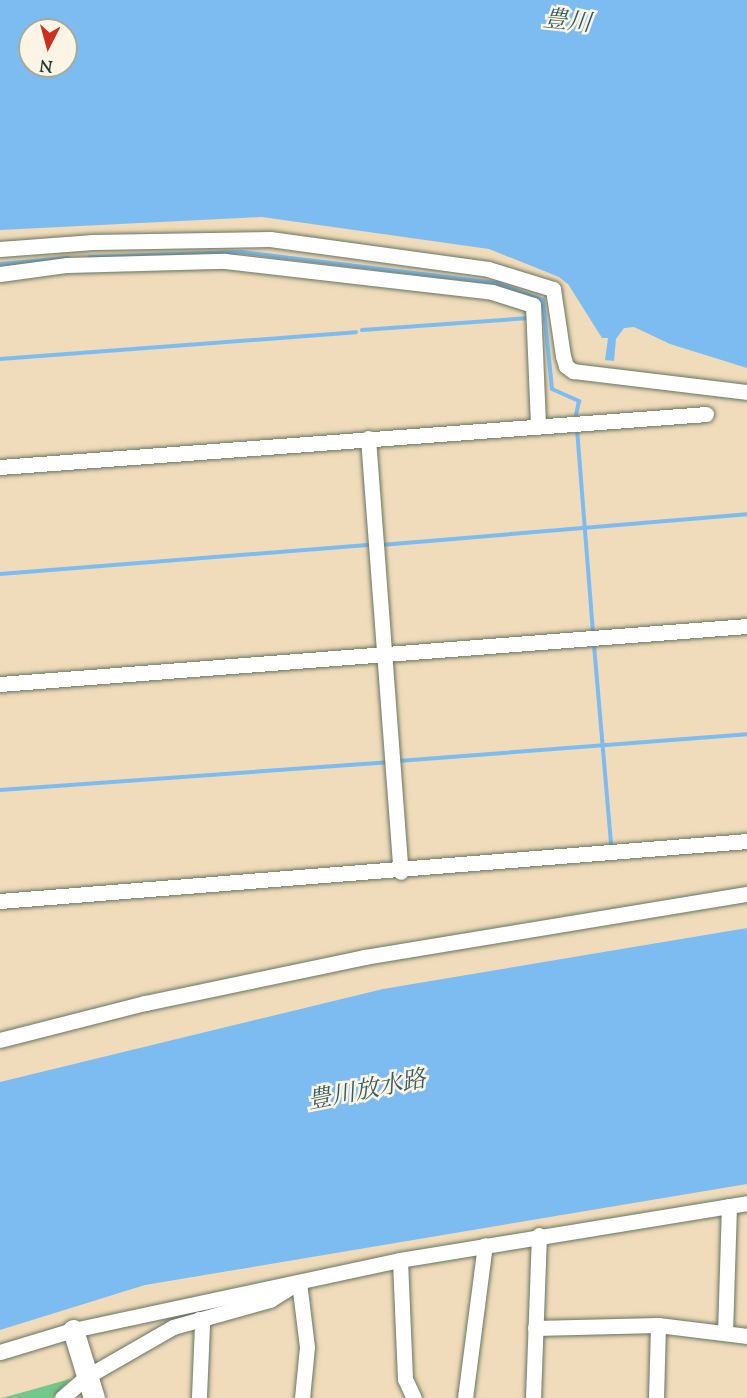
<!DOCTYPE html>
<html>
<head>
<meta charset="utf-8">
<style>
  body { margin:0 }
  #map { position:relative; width:747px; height:1398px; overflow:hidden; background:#f0dcba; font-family:"Sorts Mill Goudy","Noto Serif JP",serif }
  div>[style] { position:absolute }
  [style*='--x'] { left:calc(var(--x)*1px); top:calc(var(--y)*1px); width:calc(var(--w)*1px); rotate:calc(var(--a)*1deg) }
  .green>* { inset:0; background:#73c88b }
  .water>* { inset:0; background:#7dbcf1 }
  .stream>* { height:4px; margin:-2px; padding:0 2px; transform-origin:2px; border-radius:2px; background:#7dbcf1 }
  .roads { filter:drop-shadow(0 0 2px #687563) drop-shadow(0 0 2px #687563) }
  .street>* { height:15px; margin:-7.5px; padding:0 7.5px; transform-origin:7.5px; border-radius:7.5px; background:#fff }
  .secondary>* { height:21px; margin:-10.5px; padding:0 10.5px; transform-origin:10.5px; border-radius:10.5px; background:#fff }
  span { translate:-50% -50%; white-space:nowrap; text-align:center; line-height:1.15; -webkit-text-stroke:5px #fcf5e5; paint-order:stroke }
  .water-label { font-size:24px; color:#365d63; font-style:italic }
  .north { position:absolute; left:18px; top:18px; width:60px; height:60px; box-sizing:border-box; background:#fcf5e5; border:2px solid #a4ab9e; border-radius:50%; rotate:186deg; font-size:16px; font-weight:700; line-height:24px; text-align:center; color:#1f3d34 }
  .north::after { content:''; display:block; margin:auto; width:21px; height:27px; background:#c8321e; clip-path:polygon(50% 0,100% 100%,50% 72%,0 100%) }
</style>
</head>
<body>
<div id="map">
  <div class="green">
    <i style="clip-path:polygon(70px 1379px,52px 1398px,2px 1398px)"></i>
  </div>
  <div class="water">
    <i style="clip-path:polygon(evenodd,0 0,747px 0,747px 368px,670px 344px,634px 327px,624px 328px,616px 339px,614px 361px,605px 360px,608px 338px,602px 338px,568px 284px,559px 277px,489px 249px,262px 217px,0 230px,0 0,30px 30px,66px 30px,66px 66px,30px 66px,30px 30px)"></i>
    <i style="clip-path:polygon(747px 928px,747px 1184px,145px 1285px,0 1330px,0 1082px,383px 989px)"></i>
  </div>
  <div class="stream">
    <i style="--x:90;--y:257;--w:151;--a:-1.9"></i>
    <i style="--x:241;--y:252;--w:257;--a:6.9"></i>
    <i style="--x:496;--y:283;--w:50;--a:19.9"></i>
    <i style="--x:543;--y:300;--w:89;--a:84.2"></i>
    <i style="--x:552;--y:389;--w:30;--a:24"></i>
    <i style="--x:579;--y:401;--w:14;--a:102"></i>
    <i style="--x:0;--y:264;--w:68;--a:-5"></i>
    <i style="--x:362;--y:330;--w:167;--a:-4.1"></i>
    <i style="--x:0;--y:359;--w:357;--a:-4.3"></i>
    <i style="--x:577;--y:429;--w:205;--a:85.5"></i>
    <i style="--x:381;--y:545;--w:367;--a:-4.8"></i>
    <i style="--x:0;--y:574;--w:372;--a:-4.5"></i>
    <i style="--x:594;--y:645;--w:201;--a:85.1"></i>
    <i style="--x:398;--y:761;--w:350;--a:-4.4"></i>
    <i style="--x:0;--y:790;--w:389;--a:-4.1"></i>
  </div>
  <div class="roads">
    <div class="street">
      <i style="--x:0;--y:249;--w:93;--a:-4.3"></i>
      <i style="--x:93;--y:242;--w:177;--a:-1"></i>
      <i style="--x:270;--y:239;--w:220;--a:7.8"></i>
      <i style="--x:488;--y:269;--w:68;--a:17.1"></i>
      <i style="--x:553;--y:289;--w:68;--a:81.5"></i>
      <i style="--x:563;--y:356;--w:10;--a:73"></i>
      <i style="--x:566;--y:366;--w:9;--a:36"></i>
      <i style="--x:573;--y:371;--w:175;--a:6.9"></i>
      <i style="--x:0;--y:274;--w:68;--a:-7.7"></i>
      <i style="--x:67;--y:265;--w:158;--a:-1.5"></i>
      <i style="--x:225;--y:261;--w:269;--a:6.6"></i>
      <i style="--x:492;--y:292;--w:43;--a:17.6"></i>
      <i style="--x:533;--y:305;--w:120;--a:87.6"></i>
      <i style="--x:368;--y:438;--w:435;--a:85.7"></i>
      <i style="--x:0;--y:467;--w:708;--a:-4.29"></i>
      <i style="--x:0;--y:684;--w:749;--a:-4.44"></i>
      <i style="--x:0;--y:901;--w:749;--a:-4.59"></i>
      <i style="--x:0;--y:1040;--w:150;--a:-14.3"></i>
      <i style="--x:145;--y:1003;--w:225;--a:-11.8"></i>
      <i style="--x:365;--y:957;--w:387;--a:-9.4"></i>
      <i style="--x:400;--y:1260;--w:119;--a:87.6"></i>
      <i style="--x:405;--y:1379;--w:21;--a:65"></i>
      <i style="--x:199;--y:1319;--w:7;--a:63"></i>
      <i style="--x:202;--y:1325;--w:73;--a:92.4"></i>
      <i style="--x:535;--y:1328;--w:123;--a:-1.4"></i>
      <i style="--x:658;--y:1325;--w:90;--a:7"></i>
      <i style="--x:725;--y:1333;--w:127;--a:-88.2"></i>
      <i style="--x:0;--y:1352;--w:76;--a:-16.8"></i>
      <i style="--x:73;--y:1330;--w:334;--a:-12.1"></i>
      <i style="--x:400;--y:1260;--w:352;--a:-9.3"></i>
      <i style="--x:62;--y:1398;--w:32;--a:-41"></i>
      <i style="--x:86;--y:1377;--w:100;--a:-29.9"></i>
      <i style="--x:173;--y:1327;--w:101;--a:-15.6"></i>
      <i style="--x:270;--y:1300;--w:34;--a:-32"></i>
      <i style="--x:299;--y:1282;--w:65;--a:83"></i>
      <i style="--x:307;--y:1347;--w:51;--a:95.6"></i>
      <i style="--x:465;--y:1398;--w:154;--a:-82.6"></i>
      <i style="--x:533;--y:1398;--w:163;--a:-87.9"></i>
      <i style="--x:656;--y:1398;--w:73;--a:-88.4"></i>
    </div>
    <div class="secondary">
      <i style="--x:73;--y:1330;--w:71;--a:72.8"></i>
    </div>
  </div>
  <div class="water-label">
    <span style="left:567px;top:23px;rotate:6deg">豊川</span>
    <span style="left:367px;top:1092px;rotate:-11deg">豊川放水路</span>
  </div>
  <div class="north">N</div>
</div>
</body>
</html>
